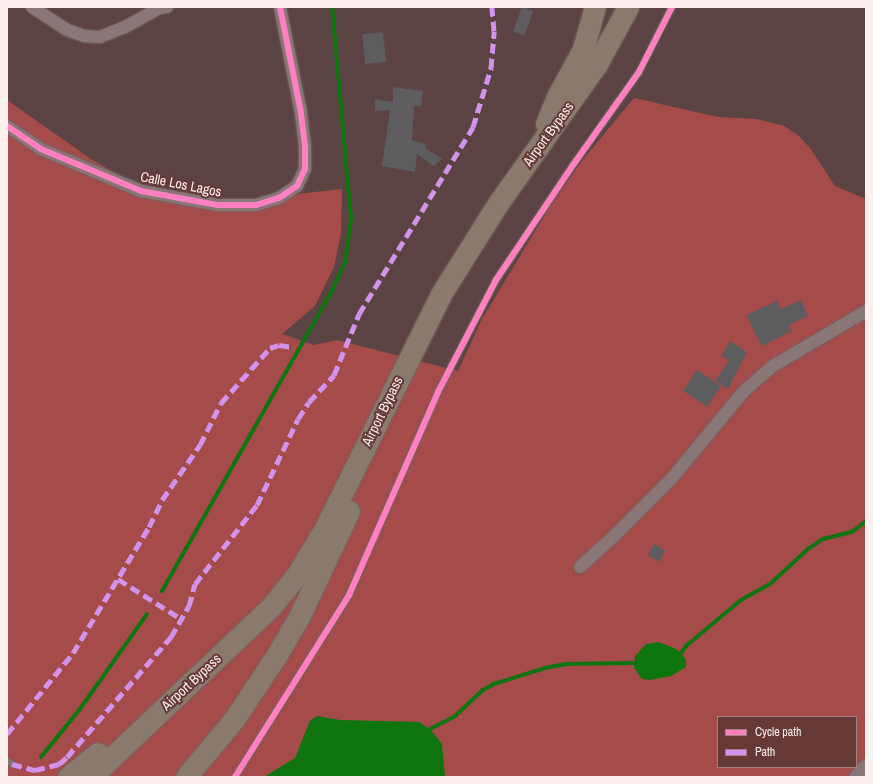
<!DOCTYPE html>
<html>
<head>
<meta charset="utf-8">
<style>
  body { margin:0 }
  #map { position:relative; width:873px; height:784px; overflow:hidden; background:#5a4342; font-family:"Archivo Narrow",sans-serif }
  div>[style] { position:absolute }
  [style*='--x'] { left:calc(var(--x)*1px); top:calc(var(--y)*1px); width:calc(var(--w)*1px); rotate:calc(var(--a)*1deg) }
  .green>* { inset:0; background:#a54b4a }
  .water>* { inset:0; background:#0d740e }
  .stream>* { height:4px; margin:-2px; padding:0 2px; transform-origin:2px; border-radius:2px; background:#0d740e }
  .building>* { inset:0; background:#5d5d5f; transform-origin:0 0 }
  .roads { filter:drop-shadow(0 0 1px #736362) drop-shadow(0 0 1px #736362) }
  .service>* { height:6px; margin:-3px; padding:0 3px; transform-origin:3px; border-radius:3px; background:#887776 }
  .minor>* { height:12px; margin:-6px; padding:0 6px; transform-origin:6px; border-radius:6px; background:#887776 }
  .motorway>* { height:21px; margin:-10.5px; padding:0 10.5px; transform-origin:10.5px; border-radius:10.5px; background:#8a796f }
  .quiet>* { height:5px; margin-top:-2.5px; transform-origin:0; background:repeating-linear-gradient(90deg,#d193ec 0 10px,transparent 0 15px) }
  .cycleway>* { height:6px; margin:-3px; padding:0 3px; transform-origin:3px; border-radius:3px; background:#ff80c0 }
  span { translate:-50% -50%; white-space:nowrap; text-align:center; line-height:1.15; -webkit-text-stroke:4px #653937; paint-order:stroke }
  .street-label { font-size:14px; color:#fcf0ef }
  .frame { position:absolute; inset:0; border:8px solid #fcf0ef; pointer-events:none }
  .legend { position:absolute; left:717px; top:716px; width:140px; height:52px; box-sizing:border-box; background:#653937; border:1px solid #a18281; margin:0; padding:5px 7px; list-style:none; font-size:12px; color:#fcf0ef }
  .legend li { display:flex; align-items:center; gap:8px; height:20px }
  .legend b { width:20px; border:1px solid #a18281 }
</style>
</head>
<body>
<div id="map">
  <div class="green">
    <i style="clip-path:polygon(evenodd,634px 98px,718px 117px,757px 119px,784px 126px,798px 135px,810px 148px,835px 186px,866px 199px,866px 777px,7px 777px,7px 100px,91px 159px,120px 176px,154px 188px,235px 201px,342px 189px,341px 233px,334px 267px,315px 306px,282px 334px,314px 345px,337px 340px,458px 371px,482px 319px,552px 203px,581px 162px,634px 98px,718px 717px,856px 717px,856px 767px,718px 767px,718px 717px)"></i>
  </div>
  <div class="water">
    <i style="clip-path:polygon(659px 642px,674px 648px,681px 653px,686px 660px,686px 667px,671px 676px,650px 680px,642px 679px,634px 668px,635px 656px,646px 644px)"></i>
    <i style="clip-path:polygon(317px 716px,340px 720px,419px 722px,430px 729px,442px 744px,445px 777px,264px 777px,295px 758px,310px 721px)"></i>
  </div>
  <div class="stream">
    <i style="--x:162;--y:591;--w:345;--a:-60.5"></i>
    <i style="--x:332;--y:291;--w:32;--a:-66"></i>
    <i style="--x:345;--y:262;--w:43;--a:-82.1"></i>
    <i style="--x:351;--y:219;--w:213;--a:-95.1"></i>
    <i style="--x:681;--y:653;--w:9;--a:-54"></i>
    <i style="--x:686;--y:646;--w:72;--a:-39.9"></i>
    <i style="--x:741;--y:600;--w:33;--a:-29"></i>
    <i style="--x:770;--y:584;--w:52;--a:-42.6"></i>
    <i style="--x:808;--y:549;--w:18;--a:-34"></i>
    <i style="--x:823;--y:539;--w:30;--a:-14"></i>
    <i style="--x:852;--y:532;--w:18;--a:-38"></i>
    <i style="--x:430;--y:729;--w:28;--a:-27"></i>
    <i style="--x:455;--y:716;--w:38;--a:-43"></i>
    <i style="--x:483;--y:690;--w:13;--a:-29"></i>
    <i style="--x:494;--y:684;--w:53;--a:-17.4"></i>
    <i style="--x:545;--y:668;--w:20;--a:-11"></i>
    <i style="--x:565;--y:664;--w:69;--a:-0.8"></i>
    <i style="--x:41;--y:757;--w:62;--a:-50.9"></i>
    <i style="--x:80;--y:709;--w:116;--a:-54.8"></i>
  </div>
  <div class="building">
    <i style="left:522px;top:7px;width:12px;height:26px;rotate:20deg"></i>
    <i style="left:383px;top:32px;width:30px;height:21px;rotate:84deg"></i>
    <i style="clip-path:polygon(393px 87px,423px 91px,421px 106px,414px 106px,412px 140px,426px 144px,425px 148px,442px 159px,434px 166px,417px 154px,415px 172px,382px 166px,390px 110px,375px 111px,375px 99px,393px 102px)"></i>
    <i style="clip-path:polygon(801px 300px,808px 316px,789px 325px,792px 331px,762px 346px,746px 315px,777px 301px,781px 309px)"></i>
    <i style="clip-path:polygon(730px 341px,747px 352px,728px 389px,715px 381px,729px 360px,721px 356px)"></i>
    <i style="left:697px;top:370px;width:29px;height:25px;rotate:34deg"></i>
    <i style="left:654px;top:544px;width:13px;height:13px;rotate:29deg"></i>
  </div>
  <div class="roads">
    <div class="service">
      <i style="--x:7;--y:761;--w:6;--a:31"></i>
      <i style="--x:235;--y:777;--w:215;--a:-57.9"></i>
      <i style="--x:349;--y:595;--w:222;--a:-66.3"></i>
      <i style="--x:438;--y:392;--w:126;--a:-62.6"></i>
      <i style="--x:496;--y:280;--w:138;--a:-56.2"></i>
      <i style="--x:573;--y:165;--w:114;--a:-54.6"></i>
      <i style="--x:639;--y:72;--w:73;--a:-63.1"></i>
    </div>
    <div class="minor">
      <i style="--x:32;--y:7;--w:42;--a:33.3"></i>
      <i style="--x:67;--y:30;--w:18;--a:19"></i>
      <i style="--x:84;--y:36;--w:16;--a:4"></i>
      <i style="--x:100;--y:37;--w:29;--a:-22"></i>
      <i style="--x:127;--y:26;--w:37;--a:-29"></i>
      <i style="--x:159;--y:8;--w:8;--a:-7"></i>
      <i style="--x:7;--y:126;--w:41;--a:34.1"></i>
      <i style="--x:41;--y:149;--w:108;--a:22.8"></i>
      <i style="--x:141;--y:191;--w:77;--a:10.4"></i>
      <i style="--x:217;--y:205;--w:39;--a:0"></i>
      <i style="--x:256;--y:205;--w:24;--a:-17"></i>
      <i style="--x:279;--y:198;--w:22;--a:-34"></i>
      <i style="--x:297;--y:186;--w:19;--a:-65"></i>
      <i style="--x:305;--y:169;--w:23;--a:-90"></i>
      <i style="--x:305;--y:146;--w:38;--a:-97"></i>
      <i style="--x:300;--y:108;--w:103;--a:-101.2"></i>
      <i style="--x:580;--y:567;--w:46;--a:-42.4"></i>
      <i style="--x:614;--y:536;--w:83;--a:-45"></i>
      <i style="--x:673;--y:477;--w:110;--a:-50.5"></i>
      <i style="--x:743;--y:392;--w:40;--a:-41"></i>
      <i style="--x:773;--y:366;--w:108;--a:-30.6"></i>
      <i style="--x:855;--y:777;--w:16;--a:-47"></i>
    </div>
    <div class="motorway">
      <i style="--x:546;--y:124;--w:29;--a:-68"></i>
      <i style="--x:557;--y:97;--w:55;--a:-61.6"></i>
      <i style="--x:583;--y:49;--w:44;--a:-74.1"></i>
      <i style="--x:68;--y:777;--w:38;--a:-39"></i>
      <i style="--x:91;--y:777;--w:246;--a:-43.4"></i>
      <i style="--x:270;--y:608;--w:41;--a:-50.9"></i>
      <i style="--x:296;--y:576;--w:56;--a:-58.9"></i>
      <i style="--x:325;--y:528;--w:261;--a:-63.6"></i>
      <i style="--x:441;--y:294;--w:109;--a:-57.8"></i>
      <i style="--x:499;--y:202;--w:169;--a:-54.6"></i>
      <i style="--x:597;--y:64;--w:65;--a:-61.5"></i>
      <i style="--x:186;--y:777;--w:77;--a:-50.3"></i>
      <i style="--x:235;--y:718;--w:78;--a:-56.5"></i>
      <i style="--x:278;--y:653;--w:44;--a:-59.9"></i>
      <i style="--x:300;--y:615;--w:115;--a:-64.8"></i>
    </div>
  </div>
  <div class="quiet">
    <i style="--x:118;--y:579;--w:77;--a:32.2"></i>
    <i style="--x:7;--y:734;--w:104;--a:-50.8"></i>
    <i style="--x:73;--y:653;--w:147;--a:-58.9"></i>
    <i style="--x:149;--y:527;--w:30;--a:-64"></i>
    <i style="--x:162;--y:500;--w:67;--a:-55.4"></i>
    <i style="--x:200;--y:445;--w:47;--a:-63.4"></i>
    <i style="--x:221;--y:403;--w:74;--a:-48.3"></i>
    <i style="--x:270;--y:348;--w:9;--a:-18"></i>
    <i style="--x:279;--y:345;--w:14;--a:8"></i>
    <i style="--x:12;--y:764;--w:24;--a:15"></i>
    <i style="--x:35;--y:770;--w:25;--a:-14"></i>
    <i style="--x:59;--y:764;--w:11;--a:-41"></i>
    <i style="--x:67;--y:757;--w:159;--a:-49.1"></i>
    <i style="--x:171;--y:637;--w:36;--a:-60"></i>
    <i style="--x:189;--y:606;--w:23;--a:-75"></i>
    <i style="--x:195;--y:584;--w:100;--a:-51.9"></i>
    <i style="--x:257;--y:505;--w:95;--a:-64.5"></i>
    <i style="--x:298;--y:419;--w:20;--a:-57"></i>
    <i style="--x:309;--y:402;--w:37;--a:-47"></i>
    <i style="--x:334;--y:375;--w:66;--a:-67.7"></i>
    <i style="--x:359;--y:314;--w:219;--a:-58.6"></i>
    <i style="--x:473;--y:127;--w:62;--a:-73"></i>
    <i style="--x:491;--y:68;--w:37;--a:-85"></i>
    <i style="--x:494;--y:31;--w:24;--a:-95"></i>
  </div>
  <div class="cycleway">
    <i style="--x:7;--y:126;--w:41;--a:34.1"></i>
    <i style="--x:41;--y:149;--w:108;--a:22.8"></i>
    <i style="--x:141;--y:191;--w:77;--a:10.4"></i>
    <i style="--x:217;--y:205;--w:39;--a:0"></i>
    <i style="--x:256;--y:205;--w:24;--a:-17"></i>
    <i style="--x:279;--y:198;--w:22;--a:-34"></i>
    <i style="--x:297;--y:186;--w:19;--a:-65"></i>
    <i style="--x:305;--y:169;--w:23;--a:-90"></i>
    <i style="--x:305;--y:146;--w:38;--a:-97"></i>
    <i style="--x:300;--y:108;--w:103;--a:-101.2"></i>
    <i style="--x:235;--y:777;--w:215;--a:-57.9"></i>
    <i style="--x:349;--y:595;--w:222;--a:-66.3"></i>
    <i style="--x:438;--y:392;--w:126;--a:-62.6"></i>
    <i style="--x:496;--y:280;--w:138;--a:-56.2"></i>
    <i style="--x:573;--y:165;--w:114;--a:-54.6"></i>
    <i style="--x:639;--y:72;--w:73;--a:-63.1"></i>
  </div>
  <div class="street-label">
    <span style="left:548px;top:134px;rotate:-54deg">Airport Bypass</span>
    <span style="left:181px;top:184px;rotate:11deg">Calle Los Lagos</span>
    <span style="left:382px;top:411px;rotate:-64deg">Airport Bypass</span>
    <span style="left:191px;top:682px;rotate:-43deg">Airport Bypass</span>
  </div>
  <div class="frame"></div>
  <ul class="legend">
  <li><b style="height:5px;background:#ff80c0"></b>Cycle path</li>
  <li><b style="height:5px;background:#d193ec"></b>Path</li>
  </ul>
</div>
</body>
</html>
